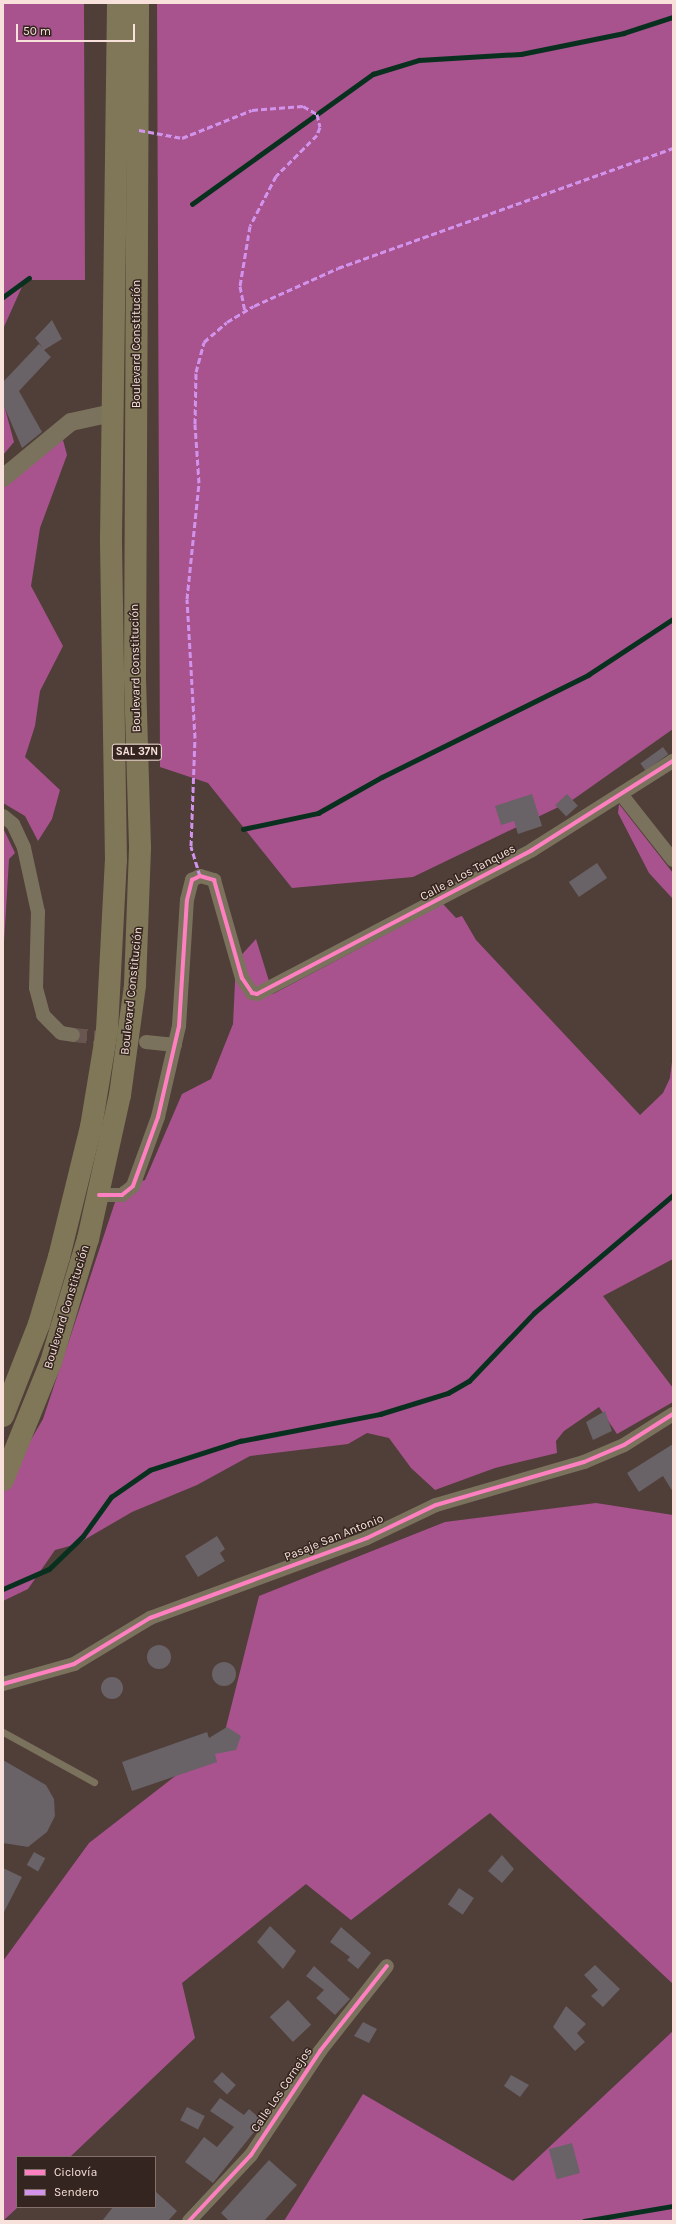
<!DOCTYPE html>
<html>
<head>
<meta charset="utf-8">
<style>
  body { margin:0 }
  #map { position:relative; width:676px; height:2224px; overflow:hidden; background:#503e38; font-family:Karla,sans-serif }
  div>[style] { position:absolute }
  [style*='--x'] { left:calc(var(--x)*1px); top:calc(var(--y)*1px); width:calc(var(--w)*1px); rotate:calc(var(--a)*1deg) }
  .forest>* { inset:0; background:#a8538e }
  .stream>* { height:4.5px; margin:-2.25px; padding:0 2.25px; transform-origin:2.25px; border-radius:2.25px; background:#09301e }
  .building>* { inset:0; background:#696266; transform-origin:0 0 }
  .round { border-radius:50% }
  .minor-tunnel>* { height:14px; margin-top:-7px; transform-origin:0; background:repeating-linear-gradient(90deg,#695650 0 14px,transparent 0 21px) }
  .service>* { height:7px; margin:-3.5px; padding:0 3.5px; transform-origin:3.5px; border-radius:3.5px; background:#7b725d }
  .minor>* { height:14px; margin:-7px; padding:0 7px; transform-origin:7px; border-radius:7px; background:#7b725d }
  .tertiary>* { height:18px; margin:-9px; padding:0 9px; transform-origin:9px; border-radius:9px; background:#7b725d }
  .trunk>* { height:22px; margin:-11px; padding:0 11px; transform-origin:11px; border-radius:11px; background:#7f7757 }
  .quiet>* { height:3px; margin-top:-1.5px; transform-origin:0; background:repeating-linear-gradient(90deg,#d193ec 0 6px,transparent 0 9px) }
  .cycleway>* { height:4px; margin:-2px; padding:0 2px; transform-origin:2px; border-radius:2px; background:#ff80c0 }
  span { translate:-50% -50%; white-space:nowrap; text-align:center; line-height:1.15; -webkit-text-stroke:3px #352520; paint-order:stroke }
  .shield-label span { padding:1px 3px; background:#352520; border:1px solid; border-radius:3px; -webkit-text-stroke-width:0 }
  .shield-label { font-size:11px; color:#f7e1da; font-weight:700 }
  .street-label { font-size:12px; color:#f7e1da }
  .frame { position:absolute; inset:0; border:4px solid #f7e1da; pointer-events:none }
  .legend { position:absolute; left:16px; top:2156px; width:140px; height:52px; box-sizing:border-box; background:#352520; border:1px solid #83706a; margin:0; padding:5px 7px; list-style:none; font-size:12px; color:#f7e1da }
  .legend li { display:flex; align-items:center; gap:8px; height:20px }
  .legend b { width:20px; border:1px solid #83706a }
  .scale { position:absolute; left:16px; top:24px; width:119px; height:18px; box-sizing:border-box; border:2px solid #f7e1da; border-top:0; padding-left:5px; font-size:12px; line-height:14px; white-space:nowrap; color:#f7e1da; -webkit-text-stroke:3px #352520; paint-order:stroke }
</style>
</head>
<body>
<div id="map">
  <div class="forest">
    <i style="clip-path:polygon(3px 3px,84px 3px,85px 280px,25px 280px,3px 329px)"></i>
    <i style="clip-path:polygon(157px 3px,673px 3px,673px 729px,571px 801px,413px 877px,292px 888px,208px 783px,160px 767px)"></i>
    <i style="clip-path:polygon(3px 401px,14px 442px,3px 455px)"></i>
    <i style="clip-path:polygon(63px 440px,67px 455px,40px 528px,31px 586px,63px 646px,40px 691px,35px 726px,25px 757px,60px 790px,52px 819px,38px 841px,25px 816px,3px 803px,3px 483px)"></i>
    <i style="clip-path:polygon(619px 804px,673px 873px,673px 899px,649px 873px,618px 813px)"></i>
    <i style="clip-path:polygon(3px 828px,15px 853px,9px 859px,3px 959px)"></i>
    <i style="clip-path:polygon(443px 904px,456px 918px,462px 916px,476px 940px,640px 1115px,663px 1093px,670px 1078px,673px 1053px,673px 1259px,603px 1296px,673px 1388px,673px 1402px,617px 1434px,599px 1407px,564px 1431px,556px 1441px,557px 1453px,495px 1468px,435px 1490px,411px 1468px,389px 1438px,367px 1433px,348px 1444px,250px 1456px,197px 1485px,132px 1512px,77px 1544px,55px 1550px,28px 1589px,3px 1601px,3px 1488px,43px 1419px,120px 1187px,145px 1180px,182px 1094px,211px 1079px,233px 1024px,236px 961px,256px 939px,273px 994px)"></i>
    <i style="clip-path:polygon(596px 1503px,673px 1515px,673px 1984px,490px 1813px,351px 1920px,306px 1884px,182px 1983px,195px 2038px,70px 2157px,17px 2157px,18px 2207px,3px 2221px,3px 1961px,89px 1843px,223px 1739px,259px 1596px,445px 1522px)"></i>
    <i style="clip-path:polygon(673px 2031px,673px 2221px,284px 2221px,363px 2094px,513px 2181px)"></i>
  </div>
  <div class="stream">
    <i style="--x:192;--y:204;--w:223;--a:-35.7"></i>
    <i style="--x:373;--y:74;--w:48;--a:-16.9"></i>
    <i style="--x:419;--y:60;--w:102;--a:-3.4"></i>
    <i style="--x:521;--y:54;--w:105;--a:-11.5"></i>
    <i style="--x:624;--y:33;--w:52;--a:-18.1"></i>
    <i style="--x:3;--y:297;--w:32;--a:-36"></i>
    <i style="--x:243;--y:829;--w:77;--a:-12"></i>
    <i style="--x:318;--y:813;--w:73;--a:-29.4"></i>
    <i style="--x:382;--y:777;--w:230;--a:-26.3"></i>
    <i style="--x:588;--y:675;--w:102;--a:-33.4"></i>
    <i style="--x:3;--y:1589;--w:50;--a:-23.5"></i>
    <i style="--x:49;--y:1569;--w:47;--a:-44.1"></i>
    <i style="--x:83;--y:1536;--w:48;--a:-54.3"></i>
    <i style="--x:111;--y:1497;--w:47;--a:-34.7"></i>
    <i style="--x:150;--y:1470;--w:95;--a:-17.9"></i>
    <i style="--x:240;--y:1441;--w:143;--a:-10.9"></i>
    <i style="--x:380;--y:1414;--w:71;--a:-17.2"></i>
    <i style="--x:448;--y:1393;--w:24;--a:-30"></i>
    <i style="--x:469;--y:1381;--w:94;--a:-46.3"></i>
    <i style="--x:534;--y:1313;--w:182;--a:-40.3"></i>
    <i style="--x:584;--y:2221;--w:90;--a:-9.6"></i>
  </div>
  <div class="building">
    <i style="clip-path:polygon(52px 320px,62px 339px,44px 350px,51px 357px,19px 391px,42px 432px,22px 448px,3px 404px,3px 382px,39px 344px,43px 348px,35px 338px)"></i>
    <i style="left:663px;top:747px;width:9px;height:28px;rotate:54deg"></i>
    <i style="clip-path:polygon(532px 794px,542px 826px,518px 834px,514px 821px,501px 825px,495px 806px)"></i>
    <i style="left:567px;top:794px;width:16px;height:16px;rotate:47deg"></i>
    <i style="left:597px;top:863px;width:18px;height:34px;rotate:56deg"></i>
    <i style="clip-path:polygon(605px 1411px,612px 1431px,593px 1440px,586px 1422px)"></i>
    <i style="clip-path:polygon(673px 1444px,673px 1492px,663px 1476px,639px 1492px,627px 1473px)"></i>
    <i style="clip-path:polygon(217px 1536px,225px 1549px,220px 1553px,225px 1561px,198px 1577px,185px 1556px)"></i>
    <i class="round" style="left:147px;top:1645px;width:24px;height:24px"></i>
    <i class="round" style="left:212px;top:1662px;width:24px;height:24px"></i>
    <i class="round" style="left:101px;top:1677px;width:22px;height:22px"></i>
    <i style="clip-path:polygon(227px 1727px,241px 1736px,236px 1750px,215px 1754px,217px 1762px,132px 1791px,122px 1762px,207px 1732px,209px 1738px)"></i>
    <i style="clip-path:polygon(3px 1760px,46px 1785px,54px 1799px,55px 1816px,47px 1832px,28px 1847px,3px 1843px)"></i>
    <i style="left:34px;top:1852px;width:13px;height:15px;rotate:29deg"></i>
    <i style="clip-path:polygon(502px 1855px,514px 1869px,502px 1883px,488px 1871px)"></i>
    <i style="clip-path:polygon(3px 1868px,22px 1877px,3px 1914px)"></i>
    <i style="left:459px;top:1888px;width:18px;height:20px;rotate:34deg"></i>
    <i style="clip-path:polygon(270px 1926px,296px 1951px,283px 1969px,257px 1942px)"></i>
    <i style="clip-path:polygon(341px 1927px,371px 1953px,358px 1969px,347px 1960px,350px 1957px,330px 1942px)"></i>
    <i style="clip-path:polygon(595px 1965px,620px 1989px,603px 2007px,591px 1996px,598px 1990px,584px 1975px)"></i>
    <i style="clip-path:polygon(314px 1966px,350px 1999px,335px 2015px,316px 1998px,324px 1990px,306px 1976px)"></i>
    <i style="left:288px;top:2000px;width:34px;height:25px;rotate:47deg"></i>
    <i style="clip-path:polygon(566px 2006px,586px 2024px,577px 2033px,585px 2042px,575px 2051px,553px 2027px)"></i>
    <i style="clip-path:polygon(363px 2022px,377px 2029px,369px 2043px,354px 2036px)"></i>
    <i style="left:222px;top:2072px;width:19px;height:13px;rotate:43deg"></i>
    <i style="clip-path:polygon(511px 2075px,529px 2085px,520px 2097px,504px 2086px)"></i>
    <i style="clip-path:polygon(220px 2098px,244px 2115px,249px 2109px,263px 2121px,213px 2183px,185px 2162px,204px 2137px,217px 2147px,234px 2127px,210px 2111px)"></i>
    <i style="left:187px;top:2107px;width:20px;height:15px;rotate:27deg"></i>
    <i style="left:572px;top:2143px;width:31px;height:24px;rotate:75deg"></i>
    <i style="clip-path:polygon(269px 2160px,297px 2185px,264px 2221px,229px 2221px,221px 2213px)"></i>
    <i style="clip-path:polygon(155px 2191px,177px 2211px,168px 2221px,102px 2221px,113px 2207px,155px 2207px)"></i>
  </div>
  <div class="minor-tunnel">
    <i style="--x:73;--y:1035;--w:41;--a:5.6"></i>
  </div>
  <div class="service">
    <i style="--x:3;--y:1732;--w:104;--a:28.8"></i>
  </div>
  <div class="minor">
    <i style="--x:621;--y:794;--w:84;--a:51.8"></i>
    <i style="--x:3;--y:816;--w:13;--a:39"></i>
    <i style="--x:13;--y:824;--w:26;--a:65"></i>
    <i style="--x:24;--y:848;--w:66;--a:77.7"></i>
    <i style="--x:38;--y:912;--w:76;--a:91.5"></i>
    <i style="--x:36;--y:988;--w:28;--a:75"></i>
    <i style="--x:43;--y:1015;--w:25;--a:45"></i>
    <i style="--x:61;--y:1033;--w:12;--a:9"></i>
    <i style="--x:146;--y:1042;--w:29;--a:6"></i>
    <i style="--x:99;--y:1195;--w:23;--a:0"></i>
    <i style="--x:122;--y:1195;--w:14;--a:-39"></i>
    <i style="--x:133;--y:1186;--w:73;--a:-70.1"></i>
    <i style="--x:158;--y:1117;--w:93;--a:-77"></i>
    <i style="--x:179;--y:1026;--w:126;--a:-86.4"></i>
    <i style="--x:187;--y:900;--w:21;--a:-76"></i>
    <i style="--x:192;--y:880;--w:9;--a:-27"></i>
    <i style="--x:200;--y:876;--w:15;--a:16"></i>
    <i style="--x:214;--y:880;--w:102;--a:74.1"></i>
    <i style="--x:242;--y:978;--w:18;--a:56"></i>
    <i style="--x:252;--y:993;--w:5;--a:11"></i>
    <i style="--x:257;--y:994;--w:310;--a:-27.6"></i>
    <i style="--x:532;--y:850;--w:167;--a:-32.3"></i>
    <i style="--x:3;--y:1684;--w:74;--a:-15.7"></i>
    <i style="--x:74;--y:1664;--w:89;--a:-31.2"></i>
    <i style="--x:150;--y:1618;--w:231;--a:-20.2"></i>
    <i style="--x:367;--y:1538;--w:76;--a:-25.6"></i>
    <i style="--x:436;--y:1505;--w:154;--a:-16.2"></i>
    <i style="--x:584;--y:1462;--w:43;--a:-23"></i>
    <i style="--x:624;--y:1445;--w:58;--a:-32.3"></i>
    <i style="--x:189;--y:2221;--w:91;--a:-46.8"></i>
    <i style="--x:251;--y:2155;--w:125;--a:-56.4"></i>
    <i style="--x:320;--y:2051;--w:108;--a:-51.8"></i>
  </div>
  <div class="tertiary">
    <i style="--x:3;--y:478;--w:88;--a:-39.5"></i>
    <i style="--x:71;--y:422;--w:42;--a:-12.4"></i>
  </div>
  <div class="trunk">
    <i style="--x:3;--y:1416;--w:99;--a:-68.6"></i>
    <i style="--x:39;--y:1324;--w:70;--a:-73.4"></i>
    <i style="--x:59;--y:1257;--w:134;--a:-76.2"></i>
    <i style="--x:91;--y:1127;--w:98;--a:-80.6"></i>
    <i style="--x:107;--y:1030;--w:169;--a:-87"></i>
    <i style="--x:116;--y:861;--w:323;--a:-90.9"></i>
    <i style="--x:111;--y:538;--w:535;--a:-89.25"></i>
    <i style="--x:3;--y:1480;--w:127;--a:-67.9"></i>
    <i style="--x:51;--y:1362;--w:128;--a:-73.3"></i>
    <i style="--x:88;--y:1239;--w:148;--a:-77.5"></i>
    <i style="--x:120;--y:1095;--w:111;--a:-82.2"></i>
    <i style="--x:135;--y:985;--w:138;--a:-87.9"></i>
    <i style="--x:140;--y:847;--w:170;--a:-91.7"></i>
    <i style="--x:135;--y:677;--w:674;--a:-89.74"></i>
  </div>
  <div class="quiet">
    <i style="--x:139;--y:130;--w:44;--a:10.5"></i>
    <i style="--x:182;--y:138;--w:75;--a:-21.8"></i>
    <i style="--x:252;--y:110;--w:51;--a:-4.5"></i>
    <i style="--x:303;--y:106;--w:16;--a:30"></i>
    <i style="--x:317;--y:114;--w:13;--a:77"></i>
    <i style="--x:320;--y:127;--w:9;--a:111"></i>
    <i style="--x:317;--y:135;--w:58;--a:135"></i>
    <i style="--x:276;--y:176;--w:56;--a:117.5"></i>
    <i style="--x:250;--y:226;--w:61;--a:99.5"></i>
    <i style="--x:240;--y:286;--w:26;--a:79"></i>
    <i style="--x:200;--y:876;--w:31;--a:-107"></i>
    <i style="--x:191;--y:846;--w:108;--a:-87.9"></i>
    <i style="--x:195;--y:738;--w:139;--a:-93.3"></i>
    <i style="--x:187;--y:599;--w:117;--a:-84.1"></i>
    <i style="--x:199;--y:483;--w:59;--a:-93.9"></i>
    <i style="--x:195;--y:424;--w:52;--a:-88.9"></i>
    <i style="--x:196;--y:372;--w:31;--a:-75"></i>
    <i style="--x:204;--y:342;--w:30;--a:-41"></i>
    <i style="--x:227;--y:322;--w:31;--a:-31"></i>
    <i style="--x:254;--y:306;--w:92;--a:-24.3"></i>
    <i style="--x:338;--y:268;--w:356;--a:-19.7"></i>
  </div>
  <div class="cycleway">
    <i style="--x:99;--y:1195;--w:23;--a:0"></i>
    <i style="--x:122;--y:1195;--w:14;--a:-39"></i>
    <i style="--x:133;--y:1186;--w:73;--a:-70.1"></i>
    <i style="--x:158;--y:1117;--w:93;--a:-77"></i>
    <i style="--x:179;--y:1026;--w:126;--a:-86.4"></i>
    <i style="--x:187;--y:900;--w:21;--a:-76"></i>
    <i style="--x:192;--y:880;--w:9;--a:-27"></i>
    <i style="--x:200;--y:876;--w:15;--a:16"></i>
    <i style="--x:214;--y:880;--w:102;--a:74.1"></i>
    <i style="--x:242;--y:978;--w:18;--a:56"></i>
    <i style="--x:252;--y:993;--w:5;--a:11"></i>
    <i style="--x:257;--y:994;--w:310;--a:-27.6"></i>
    <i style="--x:532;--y:850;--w:167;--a:-32.3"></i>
    <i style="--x:3;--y:1684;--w:74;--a:-15.7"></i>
    <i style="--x:74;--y:1664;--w:89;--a:-31.2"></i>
    <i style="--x:150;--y:1618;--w:231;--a:-20.2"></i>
    <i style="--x:367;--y:1538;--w:76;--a:-25.6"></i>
    <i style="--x:436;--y:1505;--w:154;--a:-16.2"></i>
    <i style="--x:584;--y:1462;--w:43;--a:-23"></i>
    <i style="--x:624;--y:1445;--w:58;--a:-32.3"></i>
    <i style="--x:189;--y:2221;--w:91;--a:-46.8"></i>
    <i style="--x:251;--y:2155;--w:125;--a:-56.4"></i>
    <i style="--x:320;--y:2051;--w:108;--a:-51.8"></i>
  </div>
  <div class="shield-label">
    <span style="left:137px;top:752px">SAL 37N</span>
  </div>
  <div class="street-label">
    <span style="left:137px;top:344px;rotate:-90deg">Boulevard Constitución</span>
    <span style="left:136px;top:668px;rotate:-91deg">Boulevard Constitución</span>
    <span style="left:468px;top:873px;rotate:-28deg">Calle a Los Tanques</span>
    <span style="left:132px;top:991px;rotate:-84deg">Boulevard Constitución</span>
    <span style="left:67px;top:1307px;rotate:-73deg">Boulevard Constitución</span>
    <span style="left:334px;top:1538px;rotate:-22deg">Pasaje San Antonio</span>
    <span style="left:282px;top:2090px;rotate:-56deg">Calle Los Cornejos</span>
  </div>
  <div class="frame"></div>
  <ul class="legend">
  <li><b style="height:5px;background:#ff80c0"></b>Ciclovía</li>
  <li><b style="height:5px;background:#d193ec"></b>Sendero</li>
  </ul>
  <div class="scale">50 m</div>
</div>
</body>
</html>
